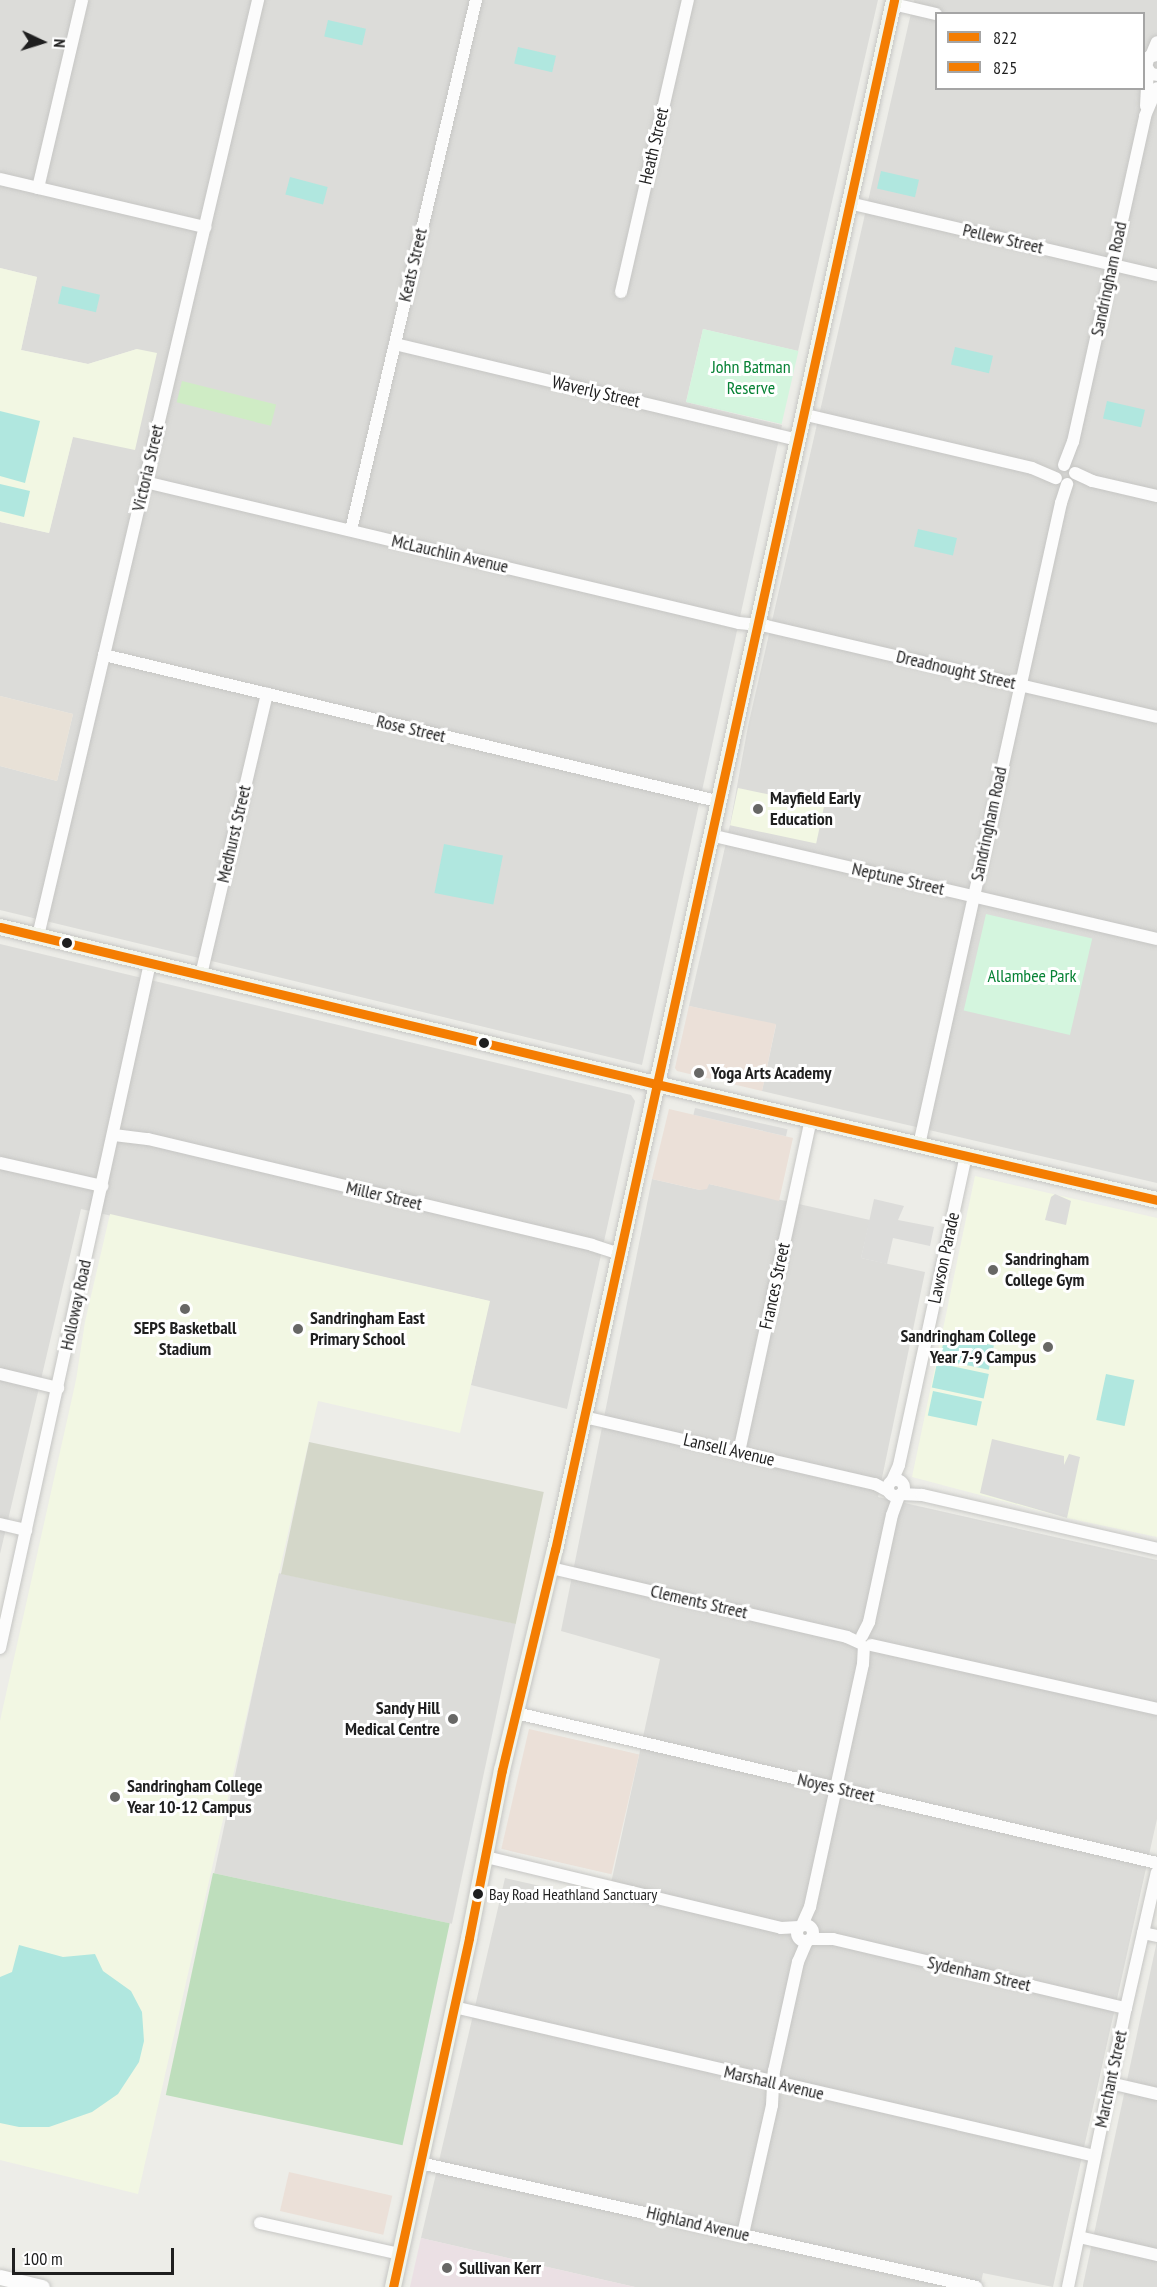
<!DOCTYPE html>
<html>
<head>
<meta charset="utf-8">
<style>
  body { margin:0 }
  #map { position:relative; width:1157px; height:2287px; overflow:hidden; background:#edede8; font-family:"PT Sans Narrow",sans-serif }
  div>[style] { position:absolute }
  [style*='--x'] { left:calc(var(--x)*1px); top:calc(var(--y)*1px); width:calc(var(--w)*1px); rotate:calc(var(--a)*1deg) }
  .residential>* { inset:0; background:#dcdcd9; transform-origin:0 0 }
  .commercial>* { inset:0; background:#ebe0d8; transform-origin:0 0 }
  .industrial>* { inset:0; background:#ebe0e4 }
  .education>* { inset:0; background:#f2f7e3; transform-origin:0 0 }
  .military>* { inset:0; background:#e8e1d7 }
  .construction>* { inset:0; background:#d4d7c9; transform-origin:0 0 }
  .grass>* { inset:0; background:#cfecc5; transform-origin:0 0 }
  .forest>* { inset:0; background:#bedebc; transform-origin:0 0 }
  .park>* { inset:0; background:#d4f5de; transform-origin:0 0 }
  .pitch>* { inset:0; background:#b0e7df; transform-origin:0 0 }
  .parking>* { inset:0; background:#dcdcda; transform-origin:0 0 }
  .roads { filter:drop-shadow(0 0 2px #c6c6c4) drop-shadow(0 0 2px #c6c6c4) }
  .minor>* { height:12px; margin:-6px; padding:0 6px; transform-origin:6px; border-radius:6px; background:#fcfcfc }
  .minor>.ring { margin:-6px; padding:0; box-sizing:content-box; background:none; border:12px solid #fcfcfc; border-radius:50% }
  .tertiary>* { height:15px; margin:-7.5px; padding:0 7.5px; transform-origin:7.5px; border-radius:7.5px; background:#fcfcfc }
  .secondary>* { height:16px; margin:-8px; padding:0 8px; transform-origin:8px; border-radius:8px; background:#f1f4eb }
  .bus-1>* { height:9px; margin:-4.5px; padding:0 4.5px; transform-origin:4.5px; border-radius:4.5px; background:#f47d02 }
  .bus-2>* { height:9px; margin:-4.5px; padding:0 4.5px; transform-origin:4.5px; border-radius:4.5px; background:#f47d02 }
  .dots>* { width:16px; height:16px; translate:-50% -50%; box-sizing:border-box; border:3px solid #fff; border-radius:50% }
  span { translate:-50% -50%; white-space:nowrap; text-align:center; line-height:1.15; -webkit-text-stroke:6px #fff; paint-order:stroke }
  .bus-label { font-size:16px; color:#1f1f1f }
  .left { translate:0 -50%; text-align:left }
  .street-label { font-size:18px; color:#1f1f1f }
  .park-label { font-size:18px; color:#078235 }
  .poi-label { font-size:18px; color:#1f1f1f; font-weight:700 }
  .right { translate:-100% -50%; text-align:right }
  .legend { position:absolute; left:935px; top:12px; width:210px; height:78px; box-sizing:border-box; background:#fff; border:2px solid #a5a5a5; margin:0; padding:8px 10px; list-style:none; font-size:18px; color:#1f1f1f }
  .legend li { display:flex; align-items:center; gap:12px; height:30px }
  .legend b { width:30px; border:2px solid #a5a5a5 }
  .north { position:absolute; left:12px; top:12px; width:60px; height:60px; -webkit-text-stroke:4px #fff; paint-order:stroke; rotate:94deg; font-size:16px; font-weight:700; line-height:24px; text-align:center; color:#1f1f1f }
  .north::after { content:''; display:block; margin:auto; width:21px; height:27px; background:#1f1f1f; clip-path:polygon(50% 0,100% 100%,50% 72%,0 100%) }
  .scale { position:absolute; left:12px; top:2248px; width:162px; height:27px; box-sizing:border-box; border:3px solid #1f1f1f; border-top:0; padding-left:8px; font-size:18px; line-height:21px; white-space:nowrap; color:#1f1f1f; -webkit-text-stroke:4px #fff; paint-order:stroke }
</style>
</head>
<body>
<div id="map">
  <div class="residential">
    <i style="clip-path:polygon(0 0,878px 0,798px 351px,703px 329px,686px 402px,782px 425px,642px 1065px,0 910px,0 766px,57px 781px,73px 714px,0 696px,0 522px,49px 533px,73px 436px,137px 349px,88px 364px,21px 350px,37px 277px,0 268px)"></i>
    <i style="clip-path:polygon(evenodd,914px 0,1157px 0,1157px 1183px,762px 1091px,776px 1025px,689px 1006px,730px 825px,748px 726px,914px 0,936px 14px,1144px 14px,1144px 88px,936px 88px,936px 14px)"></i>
    <i style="clip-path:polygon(0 944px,631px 1095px,635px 1101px,567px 1409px,471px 1385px,489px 1301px,81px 1209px,0 1554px)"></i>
    <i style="clip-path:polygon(652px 1179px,700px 1190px,709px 1184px,870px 1220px,861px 1258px,925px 1272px,878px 1497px,1157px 1560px,1157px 1819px,1053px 2287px,983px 2273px,980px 2287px,635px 2287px,421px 2238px,505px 1878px,607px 1901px,623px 1829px,660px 1659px,561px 1631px)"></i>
    <i style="left:278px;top:1573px;width:243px;height:307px;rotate:12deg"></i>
    <i style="clip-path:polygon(1157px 1941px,1157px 2287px,1083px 2287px,1083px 2285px)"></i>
  </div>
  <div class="commercial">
    <i style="clip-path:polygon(689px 1006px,776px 1024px,762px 1091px,677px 1071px,675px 1068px)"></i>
    <i style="clip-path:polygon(669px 1109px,793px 1138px,779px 1201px,709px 1184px,707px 1189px,700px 1190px,652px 1179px)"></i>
    <i style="left:529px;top:1729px;width:113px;height:123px;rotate:13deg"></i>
    <i style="left:289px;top:2172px;width:106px;height:40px;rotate:13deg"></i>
  </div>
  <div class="industrial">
    <i style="clip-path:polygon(421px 2238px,635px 2287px,410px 2287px)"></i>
  </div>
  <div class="education">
    <i style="clip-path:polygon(0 268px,37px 277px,21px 350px,88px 364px,137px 349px,157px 353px,135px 450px,73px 437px,49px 533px,0 522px)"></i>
    <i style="left:738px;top:788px;width:88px;height:38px;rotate:12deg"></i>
    <i style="clip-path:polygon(975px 1176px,1157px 1218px,1157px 1537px,1067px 1518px,912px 1477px)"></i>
    <i style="clip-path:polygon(110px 1214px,490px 1301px,460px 1433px,318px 1401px,138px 2194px,0 2160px,0 1721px,76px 1380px,85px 1322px)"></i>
  </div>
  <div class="military">
    <i style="clip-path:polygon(0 696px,73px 714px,57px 781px,0 766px)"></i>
  </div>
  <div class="construction">
    <i style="left:309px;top:1442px;width:240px;height:135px;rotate:12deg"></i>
  </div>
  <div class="grass">
    <i style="left:182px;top:381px;width:97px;height:22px;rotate:14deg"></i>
  </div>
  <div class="forest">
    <i style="left:213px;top:1873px;width:242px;height:227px;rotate:12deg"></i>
  </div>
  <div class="park">
    <i style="left:703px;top:329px;width:98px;height:75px;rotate:13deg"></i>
    <i style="left:986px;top:914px;width:109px;height:99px;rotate:13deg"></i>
  </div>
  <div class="pitch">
    <i style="left:328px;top:20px;width:39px;height:17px;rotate:13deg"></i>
    <i style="left:518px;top:47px;width:39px;height:17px;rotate:13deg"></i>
    <i style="left:881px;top:171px;width:39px;height:18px;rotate:13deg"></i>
    <i style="left:290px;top:177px;width:39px;height:18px;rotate:15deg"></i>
    <i style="left:62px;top:286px;width:39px;height:18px;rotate:13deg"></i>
    <i style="left:955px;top:347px;width:39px;height:18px;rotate:13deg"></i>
    <i style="left:1107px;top:401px;width:39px;height:18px;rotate:13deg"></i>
    <i style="clip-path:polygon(0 411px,40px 421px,25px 483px,0 476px)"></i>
    <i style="clip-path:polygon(0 484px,30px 491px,24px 517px,0 511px)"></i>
    <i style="left:918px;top:529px;width:40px;height:18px;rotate:13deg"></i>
    <i style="left:444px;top:844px;width:60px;height:50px;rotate:11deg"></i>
    <i style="left:945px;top:1335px;width:50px;height:25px;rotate:12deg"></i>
    <i style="left:937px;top:1363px;width:53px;height:25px;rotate:12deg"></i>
    <i style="left:1106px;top:1374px;width:29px;height:47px;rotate:12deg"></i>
    <i style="left:933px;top:1391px;width:50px;height:25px;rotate:12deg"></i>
    <i style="clip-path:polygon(19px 1945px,63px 1957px,95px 1954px,103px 1971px,131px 1991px,142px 2012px,144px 2041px,139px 2062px,118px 2094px,92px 2112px,49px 2127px,19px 2127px,0 2123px,0 1977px,12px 1972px)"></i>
  </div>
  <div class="parking">
    <i style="left:695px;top:1108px;width:95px;height:7px;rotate:13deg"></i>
    <i style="clip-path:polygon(1055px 1194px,1071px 1201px,1066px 1225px,1045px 1220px,1051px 1197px)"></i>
    <i style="clip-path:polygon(874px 1199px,904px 1206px,898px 1220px,934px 1227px,930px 1246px,893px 1238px,887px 1264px,861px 1258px)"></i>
    <i style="clip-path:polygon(992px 1439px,1064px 1456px,1064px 1465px,1069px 1454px,1080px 1457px,1067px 1518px,980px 1493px)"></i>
  </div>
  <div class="roads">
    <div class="minor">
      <i style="--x:893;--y:4;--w:44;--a:13.1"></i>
      <i style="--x:1157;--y:55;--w:8;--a:166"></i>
      <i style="--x:1149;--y:57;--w:9;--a:108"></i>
      <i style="--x:1146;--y:66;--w:9;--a:58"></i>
      <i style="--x:1151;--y:74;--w:6;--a:9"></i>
      <i style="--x:1151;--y:56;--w:15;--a:-67"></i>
      <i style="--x:1146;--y:106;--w:34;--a:-87"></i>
      <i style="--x:0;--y:179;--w:211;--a:13.2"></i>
      <i style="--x:38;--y:188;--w:193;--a:-76.8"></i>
      <i style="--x:849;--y:203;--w:316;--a:13.2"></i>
      <i style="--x:621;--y:292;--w:300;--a:-77.1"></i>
      <i style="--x:395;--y:344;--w:413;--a:13.4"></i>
      <i style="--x:802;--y:414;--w:236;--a:13.2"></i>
      <i style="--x:1032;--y:468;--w:26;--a:23"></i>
      <i style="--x:1064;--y:465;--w:25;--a:-69"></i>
      <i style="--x:1073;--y:442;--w:334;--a:-77.5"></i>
      <i style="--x:1145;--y:116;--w:30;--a:-67"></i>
      <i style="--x:1075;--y:473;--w:19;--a:25"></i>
      <i style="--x:1092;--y:481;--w:67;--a:13"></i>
      <i style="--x:145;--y:482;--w:611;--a:13.35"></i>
      <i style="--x:739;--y:623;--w:27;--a:6"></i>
      <i style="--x:766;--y:626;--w:401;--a:13.1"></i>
      <i style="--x:351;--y:530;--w:545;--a:-76.73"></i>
      <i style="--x:104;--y:655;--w:630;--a:13.4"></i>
      <i style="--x:710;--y:835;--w:459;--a:13.1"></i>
      <i style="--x:38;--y:936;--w:962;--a:-76.77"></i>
      <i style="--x:201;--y:975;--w:289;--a:-76.8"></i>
      <i style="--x:114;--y:1135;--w:34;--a:7"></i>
      <i style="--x:148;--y:1139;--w:456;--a:13.4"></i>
      <i style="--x:592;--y:1245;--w:28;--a:18"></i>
      <i style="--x:919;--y:1145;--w:658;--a:-77.53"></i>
      <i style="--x:1061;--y:503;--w:20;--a:-72"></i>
      <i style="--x:0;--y:1163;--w:105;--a:12.7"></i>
      <i style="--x:0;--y:1374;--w:60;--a:13.6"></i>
      <i style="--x:584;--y:1417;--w:299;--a:13"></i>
      <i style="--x:875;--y:1484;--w:15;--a:28"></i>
      <i style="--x:739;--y:1452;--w:341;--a:-77.8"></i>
      <i class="ring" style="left:888px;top:1480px;width:4px;height:4px"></i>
      <i style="--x:892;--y:1481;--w:17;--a:-66"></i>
      <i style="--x:899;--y:1465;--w:316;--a:-77.8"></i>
      <i style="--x:901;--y:1494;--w:21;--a:3"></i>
      <i style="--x:922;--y:1495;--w:241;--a:12.9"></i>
      <i style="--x:0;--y:1524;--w:27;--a:13"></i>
      <i style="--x:551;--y:1568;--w:304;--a:13.1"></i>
      <i style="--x:847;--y:1637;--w:14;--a:25"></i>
      <i style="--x:862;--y:1636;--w:16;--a:-63"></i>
      <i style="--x:869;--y:1622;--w:109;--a:-77.9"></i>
      <i style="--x:892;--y:1515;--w:20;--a:-70"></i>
      <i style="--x:871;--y:1645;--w:293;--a:12.6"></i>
      <i style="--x:0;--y:1648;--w:701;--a:-77.65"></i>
      <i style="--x:516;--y:1713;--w:658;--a:13.17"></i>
      <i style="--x:486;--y:1857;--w:303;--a:13.5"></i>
      <i style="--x:781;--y:1928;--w:18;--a:-3"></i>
      <i class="ring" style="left:797px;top:1925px;width:4px;height:4px"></i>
      <i style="--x:802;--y:1925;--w:20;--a:-66"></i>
      <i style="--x:810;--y:1907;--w:249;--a:-77.7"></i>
      <i style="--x:863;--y:1664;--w:17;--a:-87"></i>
      <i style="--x:1143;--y:1933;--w:14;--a:12"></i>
      <i style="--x:811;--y:1939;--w:22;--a:0"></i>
      <i style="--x:833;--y:1939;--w:301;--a:13.3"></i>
      <i style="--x:454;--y:2007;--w:658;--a:13.09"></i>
      <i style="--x:1110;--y:2083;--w:48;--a:13.2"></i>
      <i style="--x:420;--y:2163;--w:570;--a:12.57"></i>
      <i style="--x:260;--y:2223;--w:143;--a:12.5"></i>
      <i style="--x:743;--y:2234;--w:132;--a:-77.3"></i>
      <i style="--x:772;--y:2105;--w:34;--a:-87"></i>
      <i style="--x:774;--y:2071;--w:112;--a:-77.6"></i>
      <i style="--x:798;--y:1962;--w:23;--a:-67"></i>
      <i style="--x:1079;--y:2237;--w:80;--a:13"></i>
      <i style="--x:1068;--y:2287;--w:285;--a:-78.3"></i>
      <i style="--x:1126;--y:2008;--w:139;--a:-77.2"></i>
    </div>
    <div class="tertiary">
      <i style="--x:0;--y:2277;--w:43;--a:13.4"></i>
    </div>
    <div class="secondary">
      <i style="--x:0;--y:927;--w:675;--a:13.46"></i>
      <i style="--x:656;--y:1084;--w:514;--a:13.04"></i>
      <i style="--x:393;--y:2287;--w:357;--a:-77.7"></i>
      <i style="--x:469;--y:1938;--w:171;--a:-78.9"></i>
      <i style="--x:502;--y:1770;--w:226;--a:-76.5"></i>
      <i style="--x:555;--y:1550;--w:1587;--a:-77.66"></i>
    </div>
  </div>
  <div class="bus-1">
    <i style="--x:393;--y:2287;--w:357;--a:-77.7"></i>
    <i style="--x:469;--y:1938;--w:171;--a:-78.9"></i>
    <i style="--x:502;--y:1770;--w:226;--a:-76.5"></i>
    <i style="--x:555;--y:1550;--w:1587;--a:-77.66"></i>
  </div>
  <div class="bus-2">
    <i style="--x:0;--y:927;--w:675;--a:13.46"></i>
    <i style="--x:656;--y:1084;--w:514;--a:13.04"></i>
  </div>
  <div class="dots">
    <i style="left:758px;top:809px;background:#676765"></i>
    <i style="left:67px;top:943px;background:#1f1f1f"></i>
    <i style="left:484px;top:1043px;background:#1f1f1f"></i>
    <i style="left:699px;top:1073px;background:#676765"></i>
    <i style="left:993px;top:1270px;background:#676765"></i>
    <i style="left:185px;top:1309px;background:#676765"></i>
    <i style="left:298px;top:1329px;background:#676765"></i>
    <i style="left:1048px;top:1347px;background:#676765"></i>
    <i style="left:453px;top:1719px;background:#676765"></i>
    <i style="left:115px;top:1797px;background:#676765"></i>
    <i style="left:478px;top:1894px;background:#1f1f1f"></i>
    <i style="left:447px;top:2268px;background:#676765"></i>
  </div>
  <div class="bus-label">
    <span class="left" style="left:489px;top:1894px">Bay Road Heathland Sanctuary</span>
  </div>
  <div class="street-label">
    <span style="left:654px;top:146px;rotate:-77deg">Heath Street</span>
    <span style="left:1003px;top:239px;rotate:13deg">Pellew Street</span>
    <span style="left:413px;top:265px;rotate:-77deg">Keats Street</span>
    <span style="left:1109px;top:279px;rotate:-78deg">Sandringham Road</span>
    <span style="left:596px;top:392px;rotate:13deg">Waverly Street</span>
    <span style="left:148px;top:468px;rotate:-77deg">Victoria Street</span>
    <span style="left:450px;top:554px;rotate:13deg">McLauchlin Avenue</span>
    <span style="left:956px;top:670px;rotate:13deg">Dreadnought Street</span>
    <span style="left:411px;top:729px;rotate:13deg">Rose Street</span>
    <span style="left:989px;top:824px;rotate:-78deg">Sandringham Road</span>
    <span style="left:234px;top:834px;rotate:-77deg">Medhurst Street</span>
    <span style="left:898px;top:879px;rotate:13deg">Neptune Street</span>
    <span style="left:384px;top:1196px;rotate:13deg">Miller Street</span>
    <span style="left:944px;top:1258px;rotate:-78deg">Lawson Parade</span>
    <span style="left:775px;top:1286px;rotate:-78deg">Frances Street</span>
    <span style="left:76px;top:1305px;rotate:-78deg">Holloway Road</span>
    <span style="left:729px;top:1450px;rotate:13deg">Lansell Avenue</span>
    <span style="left:699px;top:1602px;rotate:13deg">Clements Street</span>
    <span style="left:836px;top:1788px;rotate:13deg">Noyes Street</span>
    <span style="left:979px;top:1974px;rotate:13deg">Sydenham Street</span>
    <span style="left:1111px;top:2079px;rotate:-78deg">Marchant Street</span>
    <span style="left:774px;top:2083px;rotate:13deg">Marshall Avenue</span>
    <span style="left:698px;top:2224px;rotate:13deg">Highland Avenue</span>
  </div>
  <div class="park-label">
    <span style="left:751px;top:378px">John Batman<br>Reserve</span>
    <span style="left:1032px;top:976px">Allambee Park</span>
  </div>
  <div class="poi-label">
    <span class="left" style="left:770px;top:809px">Mayfield Early<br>Education</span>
    <span class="left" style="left:711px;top:1073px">Yoga Arts Academy</span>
    <span class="left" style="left:1005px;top:1270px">Sandringham<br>College Gym</span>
    <span class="left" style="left:310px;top:1329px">Sandringham East<br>Primary School</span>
    <span style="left:185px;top:1339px">SEPS Basketball<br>Stadium</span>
    <span class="right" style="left:1036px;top:1347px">Sandringham College<br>Year 7-9 Campus</span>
    <span class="right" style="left:440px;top:1719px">Sandy Hill<br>Medical Centre</span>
    <span class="left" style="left:127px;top:1797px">Sandringham College<br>Year 10-12 Campus</span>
    <span class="left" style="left:459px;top:2268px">Sullivan Kerr</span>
  </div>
  <ul class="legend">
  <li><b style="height:8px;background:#f47d02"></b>822</li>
  <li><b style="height:8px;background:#f47d02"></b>825</li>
  </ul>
  <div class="north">N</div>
  <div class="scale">100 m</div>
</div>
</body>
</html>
